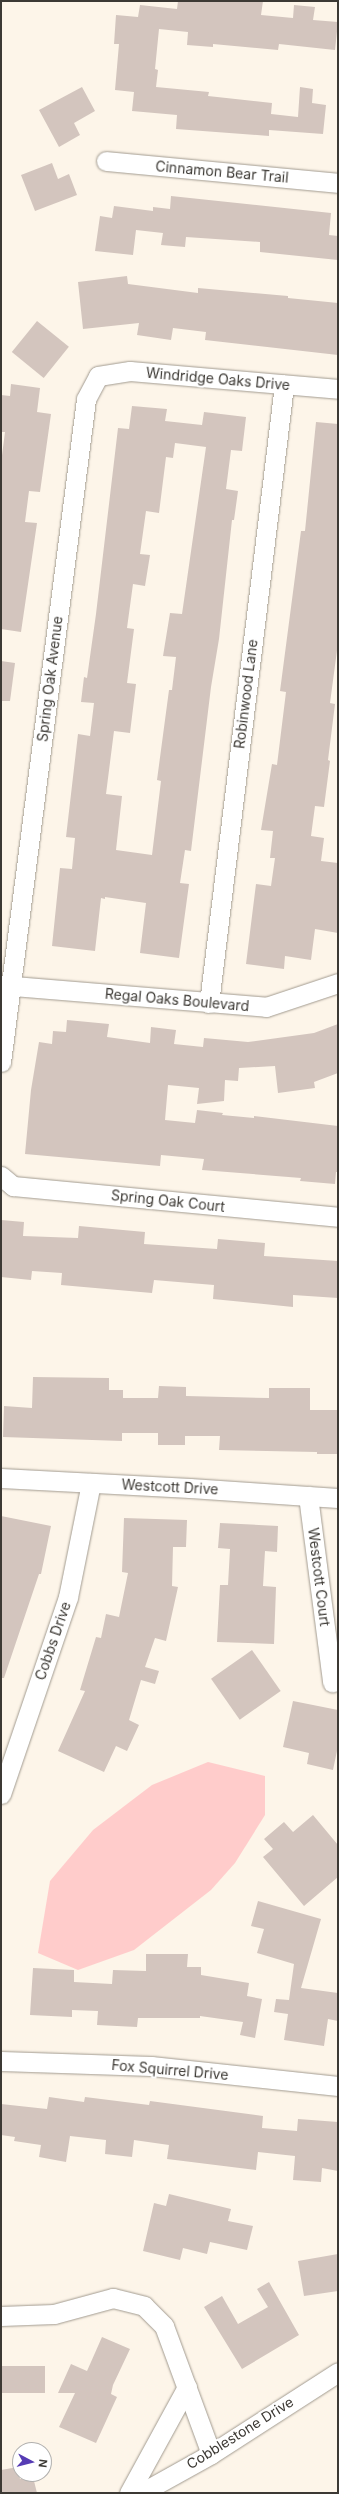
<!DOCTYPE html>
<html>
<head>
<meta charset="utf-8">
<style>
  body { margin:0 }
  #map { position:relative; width:339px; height:2494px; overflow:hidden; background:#fdf5e9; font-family:Inter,sans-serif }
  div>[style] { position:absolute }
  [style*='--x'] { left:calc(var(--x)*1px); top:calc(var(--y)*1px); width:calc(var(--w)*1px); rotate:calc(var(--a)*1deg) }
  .green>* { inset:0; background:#ffcccb }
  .building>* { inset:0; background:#d3c5be; transform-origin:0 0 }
  .roads { filter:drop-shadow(0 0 1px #a29b90) drop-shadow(0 0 1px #a29b90) }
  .minor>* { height:19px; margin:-9.5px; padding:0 9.5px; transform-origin:9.5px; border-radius:9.5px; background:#fff }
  span { translate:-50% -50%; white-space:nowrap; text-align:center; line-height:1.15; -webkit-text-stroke:4px #fff; paint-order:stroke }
  .street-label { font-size:14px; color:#3c3934 }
  .frame { position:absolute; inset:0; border:2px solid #3c3934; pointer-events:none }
  .north { position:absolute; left:12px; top:2442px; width:40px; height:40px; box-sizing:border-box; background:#fff; border:1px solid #b1b0ae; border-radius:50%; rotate:97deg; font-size:11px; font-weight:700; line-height:16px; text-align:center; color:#3c3934 }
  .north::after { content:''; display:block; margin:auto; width:14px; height:18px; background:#563cb4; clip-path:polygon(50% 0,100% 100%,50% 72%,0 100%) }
</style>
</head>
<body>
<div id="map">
  <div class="green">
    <i style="clip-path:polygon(208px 1762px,265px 1776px,265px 1815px,235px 1863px,211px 1890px,134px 1950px,78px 1970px,38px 1953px,50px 1881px,93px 1830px,152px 1785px)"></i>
  </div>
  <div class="building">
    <i style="clip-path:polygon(178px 1px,263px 1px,261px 15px,293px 18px,294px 5px,315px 7px,313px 20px,338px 22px,335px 50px,279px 44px,278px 50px,213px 44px,213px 47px,187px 45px,188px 32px,159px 29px,155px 69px,158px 70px,156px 87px,209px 92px,208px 96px,272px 103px,271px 114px,298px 117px,300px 87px,313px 89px,312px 103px,326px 105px,323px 134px,269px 130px,269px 136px,176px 129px,177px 115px,132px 111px,134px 92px,115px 90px,119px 44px,114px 44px,116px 15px,138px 17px,140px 5px,177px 9px)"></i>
    <i style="clip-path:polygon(82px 87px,95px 111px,74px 123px,80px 135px,59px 147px,39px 110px)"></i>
    <i style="clip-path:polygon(52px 163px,58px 179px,69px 174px,77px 195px,35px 211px,21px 175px)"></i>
    <i style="clip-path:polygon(171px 196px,331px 213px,329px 235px,338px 236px,338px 260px,260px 252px,260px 242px,186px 237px,185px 247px,161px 245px,163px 233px,136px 230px,133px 255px,95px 251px,100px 216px,112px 218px,114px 206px,153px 211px,153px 207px,170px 209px)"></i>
    <i style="clip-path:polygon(127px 276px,128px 284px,198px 293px,198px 288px,288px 296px,288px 298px,338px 303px,338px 355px,205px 340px,206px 332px,173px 328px,171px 340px,137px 335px,139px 323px,83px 329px,78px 282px)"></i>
    <i style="left:37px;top:321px;width:41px;height:40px;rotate:39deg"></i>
    <i style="clip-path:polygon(11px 384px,40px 388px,37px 412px,51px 414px,40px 492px,29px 491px,25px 522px,37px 523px,21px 632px,1px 629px,1px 463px,5px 432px,1px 432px,1px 395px,10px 396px)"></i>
    <i style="clip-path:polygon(evenodd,132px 406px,167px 409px,165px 421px,202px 425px,204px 412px,246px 417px,242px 451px,231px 450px,226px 489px,238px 491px,234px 520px,232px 520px,219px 639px,211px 687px,191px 851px,185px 850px,180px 883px,189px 884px,179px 958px,140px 953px,146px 903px,105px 897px,105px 899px,101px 898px,95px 951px,52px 946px,60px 868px,72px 869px,75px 838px,66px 837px,78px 734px,90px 736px,94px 703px,81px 702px,84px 677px,87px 678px,96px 614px,118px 428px,129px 429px,132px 406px,175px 443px,206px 447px,182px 614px,170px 613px,163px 656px,176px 657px,172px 690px,169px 690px,157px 780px,161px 781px,152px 855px,116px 850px,122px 796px,106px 794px,114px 731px,130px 733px,136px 684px,127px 683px,134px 629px,127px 628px,133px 584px,145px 586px,150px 555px,140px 554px,146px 511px,159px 513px,166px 457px,173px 458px,175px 443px)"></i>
    <i style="clip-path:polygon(316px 422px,338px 424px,338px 643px,330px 703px,335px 704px,328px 760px,330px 761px,324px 807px,315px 806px,311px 836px,324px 838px,321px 861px,338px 863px,338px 933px,315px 929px,311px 960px,285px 956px,284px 969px,246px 964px,256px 884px,271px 886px,275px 858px,270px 858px,273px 831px,261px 830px,272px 764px,277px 765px,286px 692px,280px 691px,301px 531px,305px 531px)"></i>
    <i style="clip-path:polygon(1px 661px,15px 663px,10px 701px,1px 701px)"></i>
    <i style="clip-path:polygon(67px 1020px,109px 1024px,107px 1037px,150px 1043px,151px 1027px,176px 1030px,174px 1044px,203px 1047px,204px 1038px,248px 1042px,314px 1033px,338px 1024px,338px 1073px,314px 1082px,315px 1088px,278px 1093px,275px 1066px,239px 1068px,238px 1081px,225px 1080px,224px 1101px,197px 1104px,199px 1088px,168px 1085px,165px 1120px,195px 1123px,197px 1110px,223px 1113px,222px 1115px,254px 1118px,254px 1116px,338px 1126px,338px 1172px,336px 1172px,335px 1184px,300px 1181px,301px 1178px,202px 1170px,204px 1159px,161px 1155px,160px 1166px,25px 1154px,31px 1090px,39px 1042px,52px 1044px,53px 1031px,66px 1032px)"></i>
    <i style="clip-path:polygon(1px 1220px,24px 1222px,23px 1236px,78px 1238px,79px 1226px,145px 1232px,144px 1244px,217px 1249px,218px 1239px,265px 1243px,264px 1256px,338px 1261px,338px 1298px,293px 1295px,293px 1307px,213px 1299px,214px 1285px,154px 1280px,152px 1293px,61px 1285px,62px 1273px,32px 1271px,31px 1280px,1px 1277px)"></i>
    <i style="clip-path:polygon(33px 1377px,109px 1378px,109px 1390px,123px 1390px,123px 1398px,158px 1398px,159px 1386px,186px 1387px,186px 1396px,269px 1398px,269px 1388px,310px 1388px,310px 1410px,338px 1410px,338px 1454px,317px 1454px,317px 1452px,219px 1450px,220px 1436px,185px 1436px,185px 1445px,158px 1445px,158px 1433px,122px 1433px,122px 1441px,3px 1437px,4px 1406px,32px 1408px)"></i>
    <i style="clip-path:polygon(1px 1516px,51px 1526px,41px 1574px,39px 1574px,4px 1678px,1px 1678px)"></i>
    <i style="clip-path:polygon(124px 1518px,187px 1520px,186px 1547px,173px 1547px,172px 1586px,178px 1587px,166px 1641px,155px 1638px,145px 1667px,159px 1671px,155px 1684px,141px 1680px,129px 1720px,139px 1725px,127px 1751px,116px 1746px,104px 1772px,58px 1751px,85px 1691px,80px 1690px,96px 1637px,101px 1638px,106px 1614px,119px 1617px,128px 1573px,122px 1572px)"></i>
    <i style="clip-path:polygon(220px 1523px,278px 1526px,277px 1552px,265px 1551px,263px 1586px,276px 1587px,274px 1644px,217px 1642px,220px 1585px,228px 1585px,230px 1549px,218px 1548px)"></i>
    <i style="left:252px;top:1650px;width:50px;height:50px;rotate:55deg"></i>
    <i style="clip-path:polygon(293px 1701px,338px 1710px,338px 1746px,333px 1770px,307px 1764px,309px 1753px,283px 1747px)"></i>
    <i style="clip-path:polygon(313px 1815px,338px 1845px,338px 1877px,304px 1906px,263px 1857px,273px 1849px,264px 1839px,284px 1822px,293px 1832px)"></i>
    <i style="clip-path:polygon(258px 1901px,321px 1919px,301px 1988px,338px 1993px,338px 2021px,328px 2019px,324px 2046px,284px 2040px,288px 2014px,274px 2012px,276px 1999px,289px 2000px,294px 1964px,257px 1953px,264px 1929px,251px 1926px)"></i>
    <i style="clip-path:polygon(146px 1954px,188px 1954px,187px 1967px,201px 1967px,201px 1975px,249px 1983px,247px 1996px,262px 1999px,255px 2038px,240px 2035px,243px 2022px,200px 2016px,200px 2018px,138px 2018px,137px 2027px,97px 2025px,98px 2011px,72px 2010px,72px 2017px,30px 2015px,33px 1968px,74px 1970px,74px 1982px,112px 1984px,113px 1970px,146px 1971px)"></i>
    <i style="clip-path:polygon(49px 2097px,84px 2102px,85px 2097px,149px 2105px,150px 2101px,263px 2116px,262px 2128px,297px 2131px,298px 2119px,338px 2122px,338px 2171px,322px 2168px,321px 2182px,293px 2180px,295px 2156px,258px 2152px,256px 2170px,167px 2159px,169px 2145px,134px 2140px,132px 2157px,105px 2154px,106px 2140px,70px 2136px,66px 2162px,39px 2157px,41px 2145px,14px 2141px,15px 2137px,1px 2135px,1px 2104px,47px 2109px)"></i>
    <i style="clip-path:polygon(169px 2194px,231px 2209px,228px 2221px,253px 2226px,247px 2250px,210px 2242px,207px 2254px,183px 2248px,180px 2260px,143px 2251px,154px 2203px,166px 2206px)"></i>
    <i style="clip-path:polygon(338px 2254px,338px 2291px,304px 2296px,298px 2261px)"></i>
    <i style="clip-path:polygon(269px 2282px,299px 2335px,242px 2369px,204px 2307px,222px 2296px,238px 2324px,268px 2307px,257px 2289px)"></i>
    <i style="clip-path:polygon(102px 2337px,130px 2349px,113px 2385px,111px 2394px,117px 2397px,96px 2443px,59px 2427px,75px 2393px,58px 2393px,71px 2364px,87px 2371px)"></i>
    <i style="left:1px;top:2366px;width:44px;height:27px"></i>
    <i style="clip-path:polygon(18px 2467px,20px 2479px,33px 2477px,37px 2493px,1px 2493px,1px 2470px)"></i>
  </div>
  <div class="roads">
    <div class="minor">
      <i style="--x:106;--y:161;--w:233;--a:5.4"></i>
      <i style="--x:1;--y:985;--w:266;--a:4.7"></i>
      <i style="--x:266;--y:1007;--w:76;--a:-18.4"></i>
      <i style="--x:209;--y:1003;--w:623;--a:-83.08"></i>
      <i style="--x:1;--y:1062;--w:668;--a:-82.69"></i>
      <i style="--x:86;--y:399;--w:26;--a:-62"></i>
      <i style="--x:98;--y:376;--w:32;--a:-9"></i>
      <i style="--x:130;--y:371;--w:209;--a:4.9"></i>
      <i style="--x:1;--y:1176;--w:16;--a:40"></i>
      <i style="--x:13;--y:1186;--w:326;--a:5.4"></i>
      <i style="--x:1;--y:1478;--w:189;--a:3"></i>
      <i style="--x:190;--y:1488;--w:148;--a:3.9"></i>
      <i style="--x:308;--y:1496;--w:188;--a:82.6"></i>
      <i style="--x:1;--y:1794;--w:208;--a:-71.2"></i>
      <i style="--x:68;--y:1597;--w:116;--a:-78.6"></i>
      <i style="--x:1;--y:2061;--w:150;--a:1.9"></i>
      <i style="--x:151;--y:2066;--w:188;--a:6.1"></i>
      <i style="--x:1;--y:2316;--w:53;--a:-2.2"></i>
      <i style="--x:54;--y:2314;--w:61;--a:-15.2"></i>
      <i style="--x:113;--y:2298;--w:32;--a:14"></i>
      <i style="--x:144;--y:2306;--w:28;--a:45"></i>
      <i style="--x:164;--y:2326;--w:136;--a:69.8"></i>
      <i style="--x:129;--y:2493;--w:121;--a:-61.3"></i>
      <i style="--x:141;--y:2493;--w:80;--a:-29.1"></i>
      <i style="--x:211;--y:2454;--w:151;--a:-32.8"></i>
    </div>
  </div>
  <div class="street-label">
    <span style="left:222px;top:172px;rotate:5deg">Cinnamon Bear Trail</span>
    <span style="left:218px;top:379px;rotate:5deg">Windridge Oaks Drive</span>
    <span style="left:50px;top:679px;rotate:-83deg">Spring Oak Avenue</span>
    <span style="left:246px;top:694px;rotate:-83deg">Robinwood Lane</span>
    <span style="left:177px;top:1000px;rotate:5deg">Regal Oaks Boulevard</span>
    <span style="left:168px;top:1201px;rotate:6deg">Spring Oak Court</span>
    <span style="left:170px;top:1487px;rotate:3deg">Westcott Drive</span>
    <span style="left:319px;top:1577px;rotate:83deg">Westcott Court</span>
    <span style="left:53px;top:1641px;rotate:-71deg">Cobbs Drive</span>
    <span style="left:170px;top:2070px;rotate:5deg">Fox Squirrel Drive</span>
    <span style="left:240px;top:2433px;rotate:-32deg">Cobblestone Drive</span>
  </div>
  <div class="frame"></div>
  <div class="north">N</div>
</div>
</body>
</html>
